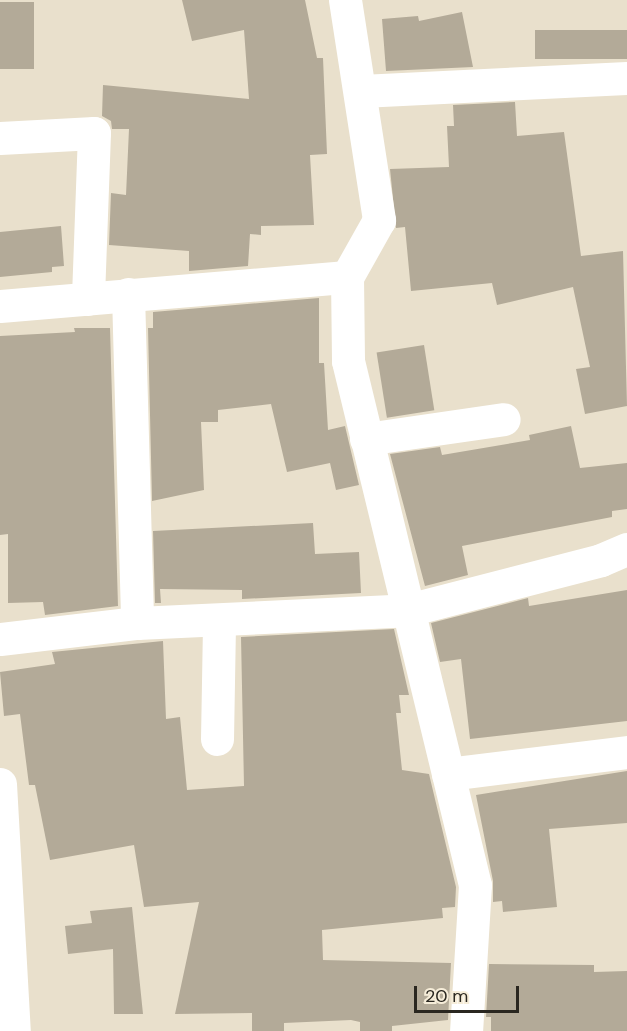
<!DOCTYPE html>
<html>
<head>
<meta charset="utf-8">
<style>
  body { margin:0 }
  #map { position:relative; width:627px; height:1031px; overflow:hidden; background:#e9e0cc; font-family:"DM Sans",sans-serif }
  div>[style] { position:absolute }
  [style*='--x'] { left:calc(var(--x)*1px); top:calc(var(--y)*1px); width:calc(var(--w)*1px); rotate:calc(var(--a)*1deg) }
  .building>* { inset:0; background:#b3aa98; transform-origin:0 0 }
  .minor>* { height:33px; margin:-16.5px; padding:0 16.5px; transform-origin:16.5px; border-radius:16.5px; background:#fff }
  span { translate:-50% -50%; white-space:nowrap; text-align:center; line-height:1.15; -webkit-text-stroke:4.5px #f6edd9; paint-order:stroke }
  .scale { position:absolute; left:414px; top:986px; width:105px; height:27px; box-sizing:border-box; border:3px solid #2a2720; border-top:0; padding-left:8px; font-size:18px; line-height:21px; white-space:nowrap; color:#2a2720; -webkit-text-stroke:4px #f6edd9; paint-order:stroke }
</style>
</head>
<body>
<div id="map">
  <div class="building">
    <i style="clip-path:polygon(182px 0,305px 0,317px 58px,323px 58px,327px 154px,310px 155px,314px 225px,261px 226px,261px 235px,250px 234px,248px 266px,189px 271px,189px 251px,109px 245px,111px 193px,126px 195px,129px 129px,112px 129px,111px 121px,102px 116px,103px 85px,249px 99px,244px 30px,192px 41px)"></i>
    <i style="left:0;top:2px;width:34px;height:67px"></i>
    <i style="clip-path:polygon(462px 12px,473px 67px,386px 71px,382px 19px,418px 16px,419px 21px)"></i>
    <i style="left:627px;top:30px;width:29px;height:92px;rotate:90deg"></i>
    <i style="clip-path:polygon(515px 102px,517px 136px,564px 132px,581px 256px,623px 251px,627px 406px,585px 414px,576px 369px,590px 367px,573px 287px,497px 305px,492px 283px,411px 291px,405px 227px,396px 228px,390px 169px,449px 167px,447px 126px,454px 126px,453px 105px)"></i>
    <i style="clip-path:polygon(61px 226px,64px 266px,52px 267px,52px 272px,0 277px,0 232px)"></i>
    <i style="clip-path:polygon(319px 298px,319px 363px,324px 363px,328px 430px,345px 426px,359px 485px,336px 490px,330px 463px,287px 472px,271px 404px,218px 410px,218px 422px,201px 422px,204px 490px,152px 501px,148px 328px,153px 328px,153px 312px)"></i>
    <i style="clip-path:polygon(74px 328px,110px 328px,118px 606px,45px 615px,43px 602px,8px 603px,8px 534px,0 535px,0 336px,75px 332px)"></i>
    <i style="left:424px;top:345px;width:66px;height:48px;rotate:81deg"></i>
    <i style="clip-path:polygon(571px 426px,580px 468px,627px 463px,627px 509px,612px 511px,612px 517px,462px 546px,468px 575px,425px 586px,390px 454px,440px 447px,442px 455px,530px 440px,529px 435px)"></i>
    <i style="clip-path:polygon(313px 523px,315px 554px,359px 552px,361px 593px,242px 599px,242px 590px,160px 589px,161px 603px,155px 603px,153px 531px)"></i>
    <i style="clip-path:polygon(627px 590px,627px 721px,470px 739px,461px 659px,440px 662px,431px 623px,528px 598px,529px 606px)"></i>
    <i style="clip-path:polygon(394px 629px,409px 695px,399px 695px,401px 713px,396px 713px,402px 770px,429px 774px,456px 887px,455px 907px,442px 908px,443px 918px,322px 930px,323px 960px,451px 963px,448px 1020px,392px 1026px,392px 1031px,360px 1031px,360px 1022px,351px 1020px,284px 1023px,284px 1031px,252px 1031px,252px 1013px,175px 1014px,199px 902px,144px 907px,134px 845px,50px 860px,35px 785px,29px 785px,20px 714px,4px 716px,0 672px,55px 664px,52px 652px,163px 641px,166px 719px,180px 717px,187px 790px,244px 786px,241px 637px)"></i>
    <i style="clip-path:polygon(627px 771px,627px 823px,549px 829px,557px 907px,503px 912px,502px 901px,493px 902px,493px 881px,476px 795px)"></i>
    <i style="clip-path:polygon(132px 907px,143px 1014px,114px 1014px,113px 949px,68px 954px,65px 926px,92px 923px,90px 911px)"></i>
    <i style="clip-path:polygon(489px 964px,594px 965px,594px 972px,627px 971px,627px 1031px,491px 1031px,491px 1017px,486px 1017px)"></i>
  </div>
  <div class="minor">
    <i style="--x:345;--y:0;--w:223;--a:81.2"></i>
    <i style="--x:379;--y:220;--w:65;--a:119.3"></i>
    <i style="--x:347;--y:277;--w:84;--a:89.3"></i>
    <i style="--x:348;--y:361;--w:539;--a:76.38"></i>
    <i style="--x:475;--y:885;--w:146;--a:93.5"></i>
    <i style="--x:361;--y:91;--w:266;--a:-2.8"></i>
    <i style="--x:0;--y:138;--w:94;--a:-3"></i>
    <i style="--x:94;--y:133;--w:166;--a:92.1"></i>
    <i style="--x:128;--y:294;--w:329;--a:88.4"></i>
    <i style="--x:0;--y:306;--w:348;--a:-4.8"></i>
    <i style="--x:366;--y:439;--w:139;--a:-8.2"></i>
    <i style="--x:0;--y:639;--w:138;--a:-6.7"></i>
    <i style="--x:137;--y:623;--w:271;--a:-2.7"></i>
    <i style="--x:408;--y:610;--w:199;--a:-14.5"></i>
    <i style="--x:601;--y:560;--w:28;--a:-23"></i>
    <i style="--x:217;--y:739;--w:119;--a:-89"></i>
    <i style="--x:448;--y:774;--w:180;--a:-7"></i>
    <i style="--x:0;--y:784;--w:247;--a:86.8"></i>
  </div>
  <div class="scale">20 m</div>
</div>
</body>
</html>
